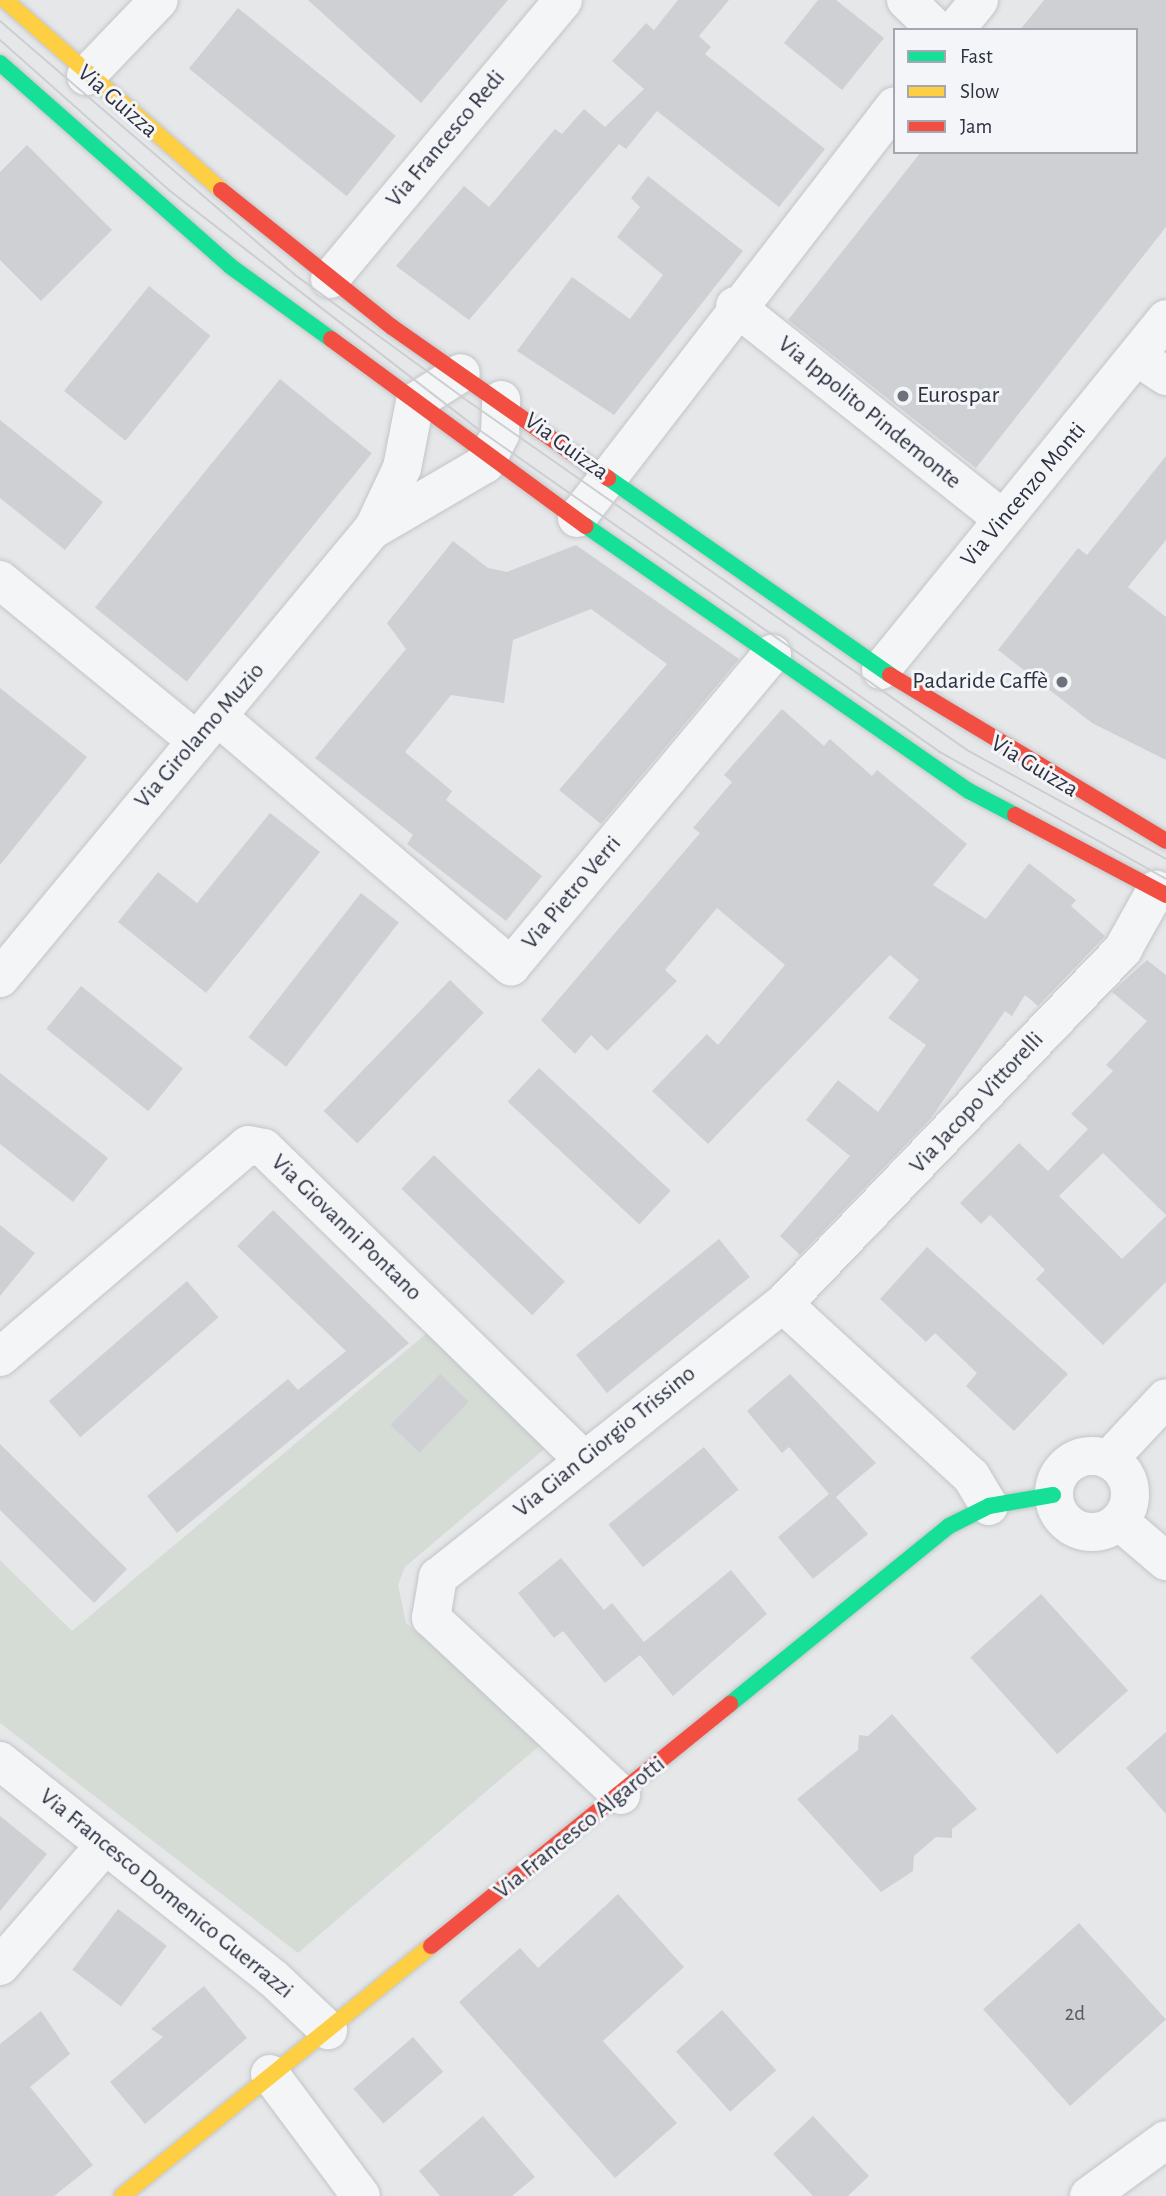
<!DOCTYPE html>
<html>
<head>
<meta charset="utf-8">
<style>
  body { margin:0 }
  #map { position:relative; width:1166px; height:2196px; overflow:hidden; background:#e5e7e9; font-family:"Alegreya Sans",sans-serif }
  div>[style] { position:absolute }
  [style*='--x'] { left:calc(var(--x)*1px); top:calc(var(--y)*1px); width:calc(var(--w)*1px); rotate:calc(var(--a)*1deg) }
  .green>* { inset:0; background:#d5dcd6 }
  .building>* { inset:0; background:#cfd0d3; transform-origin:0 0 }
  .roads { filter:drop-shadow(0 0 2px #c3c5c7) drop-shadow(0 0 2px #c3c5c7) }
  .street>* { height:38px; margin:-19px; padding:0 19px; transform-origin:19px; border-radius:19px; background:#f4f5f6 }
  .street>.ring { margin:-19px; padding:0; box-sizing:content-box; background:none; border:38px solid #f4f5f6; border-radius:50% }
  .fast>* { height:16px; margin:-8px; padding:0 8px; transform-origin:8px; border-radius:8px; background:#16e098 }
  .slow>* { height:16px; margin:-8px; padding:0 8px; transform-origin:8px; border-radius:8px; background:#ffcf43 }
  .jam>* { height:16px; margin:-8px; padding:0 8px; transform-origin:8px; border-radius:8px; background:#f24e42 }
  .tram>* { height:2px; margin:-1px; padding:0 1px; transform-origin:1px; border-radius:1px; background:#cdced1 }
  .dots>* { width:19px; height:19px; translate:-50% -50%; box-sizing:border-box; border:4px solid #f4f5f8; border-radius:50% }
  span { translate:-50% -50%; white-space:nowrap; text-align:center; line-height:1.15; -webkit-text-stroke:6px #f4f5f8; paint-order:stroke }
  .number-label { font-size:21px; color:#565a66 }
  .number-label span { -webkit-text-stroke-width:0 }
  .street-label { font-size:24px; color:#2d3241 }
  .poi-label { font-size:24px; color:#2d3241 }
  .left { translate:0 -50%; text-align:left }
  .right { translate:-100% -50%; text-align:right }
  .legend { position:absolute; left:893px; top:28px; width:245px; height:126px; box-sizing:border-box; background:#f4f5f8; border:2px solid #a4a7af; margin:0; padding:9px 12px; list-style:none; font-size:21px; color:#2d3241 }
  .legend li { display:flex; align-items:center; gap:14px; height:35px }
  .legend b { width:35px; border:2px solid #a4a7af }
</style>
</head>
<body>
<div id="map">
  <div class="green">
    <i style="clip-path:polygon(433px 1328px,549px 1445px,405px 1567px,398px 1585px,406px 1623px,546px 1740px,298px 1953px,0 1723px,0 1560px,72px 1631px)"></i>
  </div>
  <div class="building">
    <i style="clip-path:polygon(308px 0,508px 0,421px 103px)"></i>
    <i style="clip-path:polygon(678px 0,729px 0,699px 36px,711px 47px,705px 54px,825px 149px,779px 207px,657px 111px,626px 149px,619px 144px,469px 320px,396px 266px,464px 186px,489px 207px,555px 129px,562px 134px,584px 109px,605px 127px,644px 89px,612px 61px,646px 23px,654px 30px)"></i>
    <i style="clip-path:polygon(818px 0,836px 0,884px 38px,842px 90px,784px 43px)"></i>
    <i style="clip-path:polygon(1044px 0,1166px 0,1166px 227px,976px 468px,788px 320px,921px 152px,1136px 152px,1136px 30px,1020px 30px)"></i>
    <i style="left:238px;top:8px;width:203px;height:78px;rotate:39deg"></i>
    <i style="clip-path:polygon(27px 145px,112px 230px,41px 301px,0 260px,0 172px)"></i>
    <i style="clip-path:polygon(648px 176px,743px 251px,614px 415px,517px 351px,572px 277px,630px 319px,663px 275px,617px 237px,640px 207px,631px 198px)"></i>
    <i style="left:149px;top:286px;width:79px;height:135px;rotate:39deg"></i>
    <i style="left:280px;top:379px;width:118px;height:294px;rotate:39deg"></i>
    <i style="clip-path:polygon(0 420px,103px 502px,65px 550px,0 498px)"></i>
    <i style="clip-path:polygon(1166px 456px,1166px 540px,1128px 587px,1166px 617px,1166px 760px,1092px 723px,998px 650px,1078px 548px,1087px 555px)"></i>
    <i style="clip-path:polygon(453px 541px,488px 568px,507px 572px,576px 545px,739px 659px,601px 824px,559px 790px,667px 664px,591px 609px,513px 640px,504px 703px,451px 695px,405px 752px,452px 791px,446px 800px,542px 876px,506px 921px,407px 844px,413px 835px,315px 758px,406px 649px,387px 623px)"></i>
    <i style="clip-path:polygon(0 688px,87px 757px,0 865px)"></i>
    <i style="clip-path:polygon(782px 709px,824px 746px,830px 739px,872px 776px,877px 770px,967px 844px,933px 885px,986px 919px,1029px 863px,1076px 900px,1071px 906px,1105px 936px,1038px 1006px,1025px 995px,1012px 1016px,1005px 1011px,931px 1118px,800px 1255px,780px 1236px,850px 1156px,806px 1120px,838px 1080px,878px 1112px,926px 1045px,888px 1018px,919px 980px,890px 955px,708px 1144px,652px 1091px,707px 1034px,718px 1045px,785px 965px,717px 908px,665px 970px,677px 981px,607px 1051px,591px 1035px,575px 1054px,541px 1020px,700px 833px,693px 828px,732px 782px,724px 775px)"></i>
    <i style="clip-path:polygon(270px 813px,320px 852px,206px 993px,118px 922px,158px 872px,197px 903px)"></i>
    <i style="left:361px;top:893px;width:48px;height:183px;rotate:38deg"></i>
    <i style="clip-path:polygon(1147px 960px,1166px 975px,1166px 1215px,1103px 1153px,1059px 1196px,1122px 1259px,1166px 1216px,1166px 1282px,1103px 1345px,1036px 1279px,1045px 1270px,990px 1215px,981px 1224px,960px 1203px,1019px 1143px,1048px 1171px,1088px 1129px,1071px 1114px,1113px 1071px,1106px 1065px,1147px 1021px,1112px 992px)"></i>
    <i style="left:450px;top:980px;width:47px;height:182px;rotate:44deg"></i>
    <i style="left:81px;top:986px;width:131px;height:55px;rotate:39deg"></i>
    <i style="left:539px;top:1068px;width:180px;height:46px;rotate:43deg"></i>
    <i style="clip-path:polygon(0 1073px,108px 1158px,73px 1202px,0 1144px)"></i>
    <i style="left:434px;top:1155px;width:182px;height:47px;rotate:44deg"></i>
    <i style="clip-path:polygon(273px 1210px,409px 1343px,177px 1533px,147px 1496px,288px 1379px,298px 1390px,346px 1351px,237px 1246px)"></i>
    <i style="clip-path:polygon(0 1225px,35px 1253px,0 1296px)"></i>
    <i style="left:719px;top:1239px;width:49px;height:184px;rotate:51deg"></i>
    <i style="clip-path:polygon(927px 1247px,1068px 1374px,1014px 1431px,966px 1386px,977px 1373px,935px 1333px,926px 1342px,880px 1299px)"></i>
    <i style="left:187px;top:1281px;width:48px;height:183px;rotate:49deg"></i>
    <i style="left:440px;top:1374px;width:40px;height:71px;rotate:44deg"></i>
    <i style="clip-path:polygon(790px 1374px,876px 1463px,836px 1497px,868px 1534px,813px 1579px,778px 1537px,829px 1494px,789px 1447px,782px 1453px,747px 1411px)"></i>
    <i style="clip-path:polygon(0 1444px,127px 1569px,94px 1603px,0 1510px)"></i>
    <i style="left:704px;top:1447px;width:55px;height:123px;rotate:51deg"></i>
    <i style="clip-path:polygon(561px 1558px,604px 1610px,612px 1603px,644px 1642px,731px 1570px,767px 1614px,673px 1696px,640px 1655px,605px 1683px,563px 1631px,554px 1638px,518px 1593px)"></i>
    <i style="left:1041px;top:1594px;width:130px;height:95px;rotate:48deg"></i>
    <i style="clip-path:polygon(892px 1714px,977px 1809px,952px 1829px,952px 1838px,936px 1837px,914px 1856px,913px 1871px,881px 1892px,797px 1799px,858px 1750px,859px 1735px,868px 1736px)"></i>
    <i style="clip-path:polygon(1166px 1732px,1166px 1814px,1126px 1768px)"></i>
    <i style="clip-path:polygon(0 1816px,47px 1854px,0 1911px)"></i>
    <i style="clip-path:polygon(618px 1894px,684px 1967px,603px 2041px,677px 2123px,615px 2178px,459px 2002px,520px 1948px,538px 1968px)"></i>
    <i style="left:118px;top:1909px;width:61px;height:76px;rotate:37deg"></i>
    <i style="left:1079px;top:1923px;width:130px;height:129px;rotate:48deg"></i>
    <i style="clip-path:polygon(204px 1986px,247px 2038px,145px 2124px,110px 2082px,163px 2037px,151px 2029px)"></i>
    <i style="left:722px;top:2010px;width:81px;height:62px;rotate:48deg"></i>
    <i style="clip-path:polygon(41px 2011px,70px 2054px,30px 2087px,93px 2165px,54px 2196px,0 2196px,0 2044px)"></i>
    <i style="left:413px;top:2037px;width:46px;height:79px;rotate:49deg"></i>
    <i style="clip-path:polygon(483px 2116px,535px 2177px,512px 2196px,440px 2196px,419px 2171px)"></i>
    <i style="clip-path:polygon(813px 2116px,869px 2176px,848px 2196px,813px 2196px,773px 2154px)"></i>
  </div>
  <div class="roads">
    <div class="street">
      <i style="--x:906;--y:0;--w:43;--a:44.1"></i>
      <i style="--x:955;--y:30;--w:38;--a:-51"></i>
      <i style="--x:86;--y:76;--w:105;--a:-46.2"></i>
      <i style="--x:330;--y:279;--w:363;--a:-50.1"></i>
      <i style="--x:735;--y:306;--w:342;--a:38.5"></i>
      <i style="--x:1137;--y:357;--w:35;--a:33"></i>
      <i style="--x:577;--y:518;--w:520;--a:-52.34"></i>
      <i style="--x:375;--y:525;--w:63;--a:-64.7"></i>
      <i style="--x:402;--y:468;--w:67;--a:-78.9"></i>
      <i style="--x:415;--y:402;--w:54;--a:-32.2"></i>
      <i style="--x:0;--y:580;--w:251;--a:39.3"></i>
      <i style="--x:881;--y:670;--w:452;--a:-50.9"></i>
      <i style="--x:218;--y:717;--w:385;--a:40.4"></i>
      <i style="--x:511;--y:966;--w:407;--a:-50.1"></i>
      <i style="--x:0;--y:978;--w:582;--a:-50.3"></i>
      <i style="--x:372;--y:530;--w:131;--a:-30.3"></i>
      <i style="--x:485;--y:464;--w:34;--a:-63"></i>
      <i style="--x:500;--y:434;--w:34;--a:-88"></i>
      <i style="--x:783;--y:1304;--w:492;--a:-46.2"></i>
      <i style="--x:1123;--y:949;--w:68;--a:-60.8"></i>
      <i style="--x:783;--y:1304;--w:255;--a:42.5"></i>
      <i style="--x:971;--y:1476;--w:35;--a:59"></i>
      <i style="--x:0;--y:1357;--w:326;--a:-40.5"></i>
      <i style="--x:248;--y:1145;--w:16;--a:11"></i>
      <i style="--x:264;--y:1148;--w:446;--a:44.3"></i>
      <i class="ring" style="left:1054px;top:1456px;width:38px;height:38px"></i>
      <i style="--x:1109;--y:1459;--w:83;--a:-46.9"></i>
      <i style="--x:1119;--y:1521;--w:62;--a:40.4"></i>
      <i style="--x:0;--y:1761;--w:349;--a:38.5"></i>
      <i style="--x:273;--y:1978;--w:76;--a:43.4"></i>
      <i style="--x:621;--y:1795;--w:260;--a:-137"></i>
      <i style="--x:431;--y:1618;--w:42;--a:-80.3"></i>
      <i style="--x:438;--y:1577;--w:440;--a:-38.4"></i>
      <i style="--x:0;--y:1966;--w:160;--a:-49"></i>
      <i style="--x:270;--y:2074;--w:152;--a:53.3"></i>
      <i style="--x:1089;--y:2196;--w:95;--a:-36"></i>
    </div>
    <div class="fast">
      <i style="--x:0;--y:63;--w:307;--a:41.4"></i>
      <i style="--x:230;--y:266;--w:125;--a:35.9"></i>
      <i style="--x:608;--y:478;--w:344;--a:34.9"></i>
      <i style="--x:586;--y:526;--w:466;--a:34.7"></i>
      <i style="--x:969;--y:791;--w:52;--a:27.6"></i>
      <i style="--x:730;--y:1704;--w:282;--a:-39.1"></i>
      <i style="--x:949;--y:1526;--w:45;--a:-26.6"></i>
      <i style="--x:989;--y:1506;--w:65;--a:-9.8"></i>
    </div>
    <div class="slow">
      <i style="--x:5;--y:0;--w:288;--a:41.3"></i>
      <i style="--x:122;--y:2196;--w:397;--a:-39"></i>
    </div>
    <div class="jam">
      <i style="--x:221;--y:190;--w:219;--a:38.7"></i>
      <i style="--x:392;--y:327;--w:264;--a:35"></i>
      <i style="--x:331;--y:339;--w:316;--a:36.3"></i>
      <i style="--x:890;--y:675;--w:322;--a:31"></i>
      <i style="--x:1015;--y:815;--w:171;--a:27.9"></i>
      <i style="--x:431;--y:1946;--w:385;--a:-39"></i>
    </div>
  </div>
  <div class="tram">
    <i style="--x:0;--y:21;--w:389;--a:40.7"></i>
    <i style="--x:295;--y:275;--w:207;--a:36.1"></i>
    <i style="--x:462;--y:397;--w:616;--a:34.95"></i>
    <i style="--x:967;--y:750;--w:227;--a:28.7"></i>
    <i style="--x:0;--y:40;--w:227;--a:41.6"></i>
    <i style="--x:170;--y:191;--w:386;--a:37.7"></i>
    <i style="--x:475;--y:427;--w:567;--a:34.95"></i>
    <i style="--x:940;--y:752;--w:259;--a:29.3"></i>
  </div>
  <div class="dots">
    <i style="left:903px;top:396px;background:#6d717c"></i>
    <i style="left:1062px;top:682px;background:#6d717c"></i>
  </div>
  <div class="number-label">
    <span style="left:1075px;top:2014px">2d</span>
  </div>
  <div class="street-label">
    <span style="left:117px;top:102px;rotate:41deg">Via Guizza</span>
    <span style="left:446px;top:139px;rotate:-50deg">Via Francesco Redi</span>
    <span style="left:869px;top:413px;rotate:39deg">Via Ippolito Pindemonte</span>
    <span style="left:566px;top:447px;rotate:36deg">Via Guizza</span>
    <span style="left:1024px;top:495px;rotate:-50deg">Via Vincenzo Monti</span>
    <span style="left:200px;top:736px;rotate:-49deg">Via Girolamo Muzio</span>
    <span style="left:1034px;top:767px;rotate:31deg">Via Guizza</span>
    <span style="left:572px;top:893px;rotate:-50deg">Via Pietro Verri</span>
    <span style="left:977px;top:1103px;rotate:-47deg">Via Jacopo Vittorelli</span>
    <span style="left:346px;top:1228px;rotate:44deg">Via Giovanni Pontano</span>
    <span style="left:605px;top:1442px;rotate:-39deg">Via Gian Giorgio Trissino</span>
    <span style="left:580px;top:1828px;rotate:-39deg">Via Francesco Algarotti</span>
    <span style="left:166px;top:1894px;rotate:39deg">Via Francesco Domenico Guerrazzi</span>
  </div>
  <div class="poi-label">
    <span class="left" style="left:917px;top:396px">Eurospar</span>
    <span class="right" style="left:1048px;top:682px">Padaride Caffè</span>
  </div>
  <ul class="legend">
  <li><b style="height:9px;background:#16e098"></b>Fast</li>
  <li><b style="height:9px;background:#ffcf43"></b>Slow</li>
  <li><b style="height:9px;background:#f24e42"></b>Jam</li>
  </ul>
</div>
</body>
</html>
